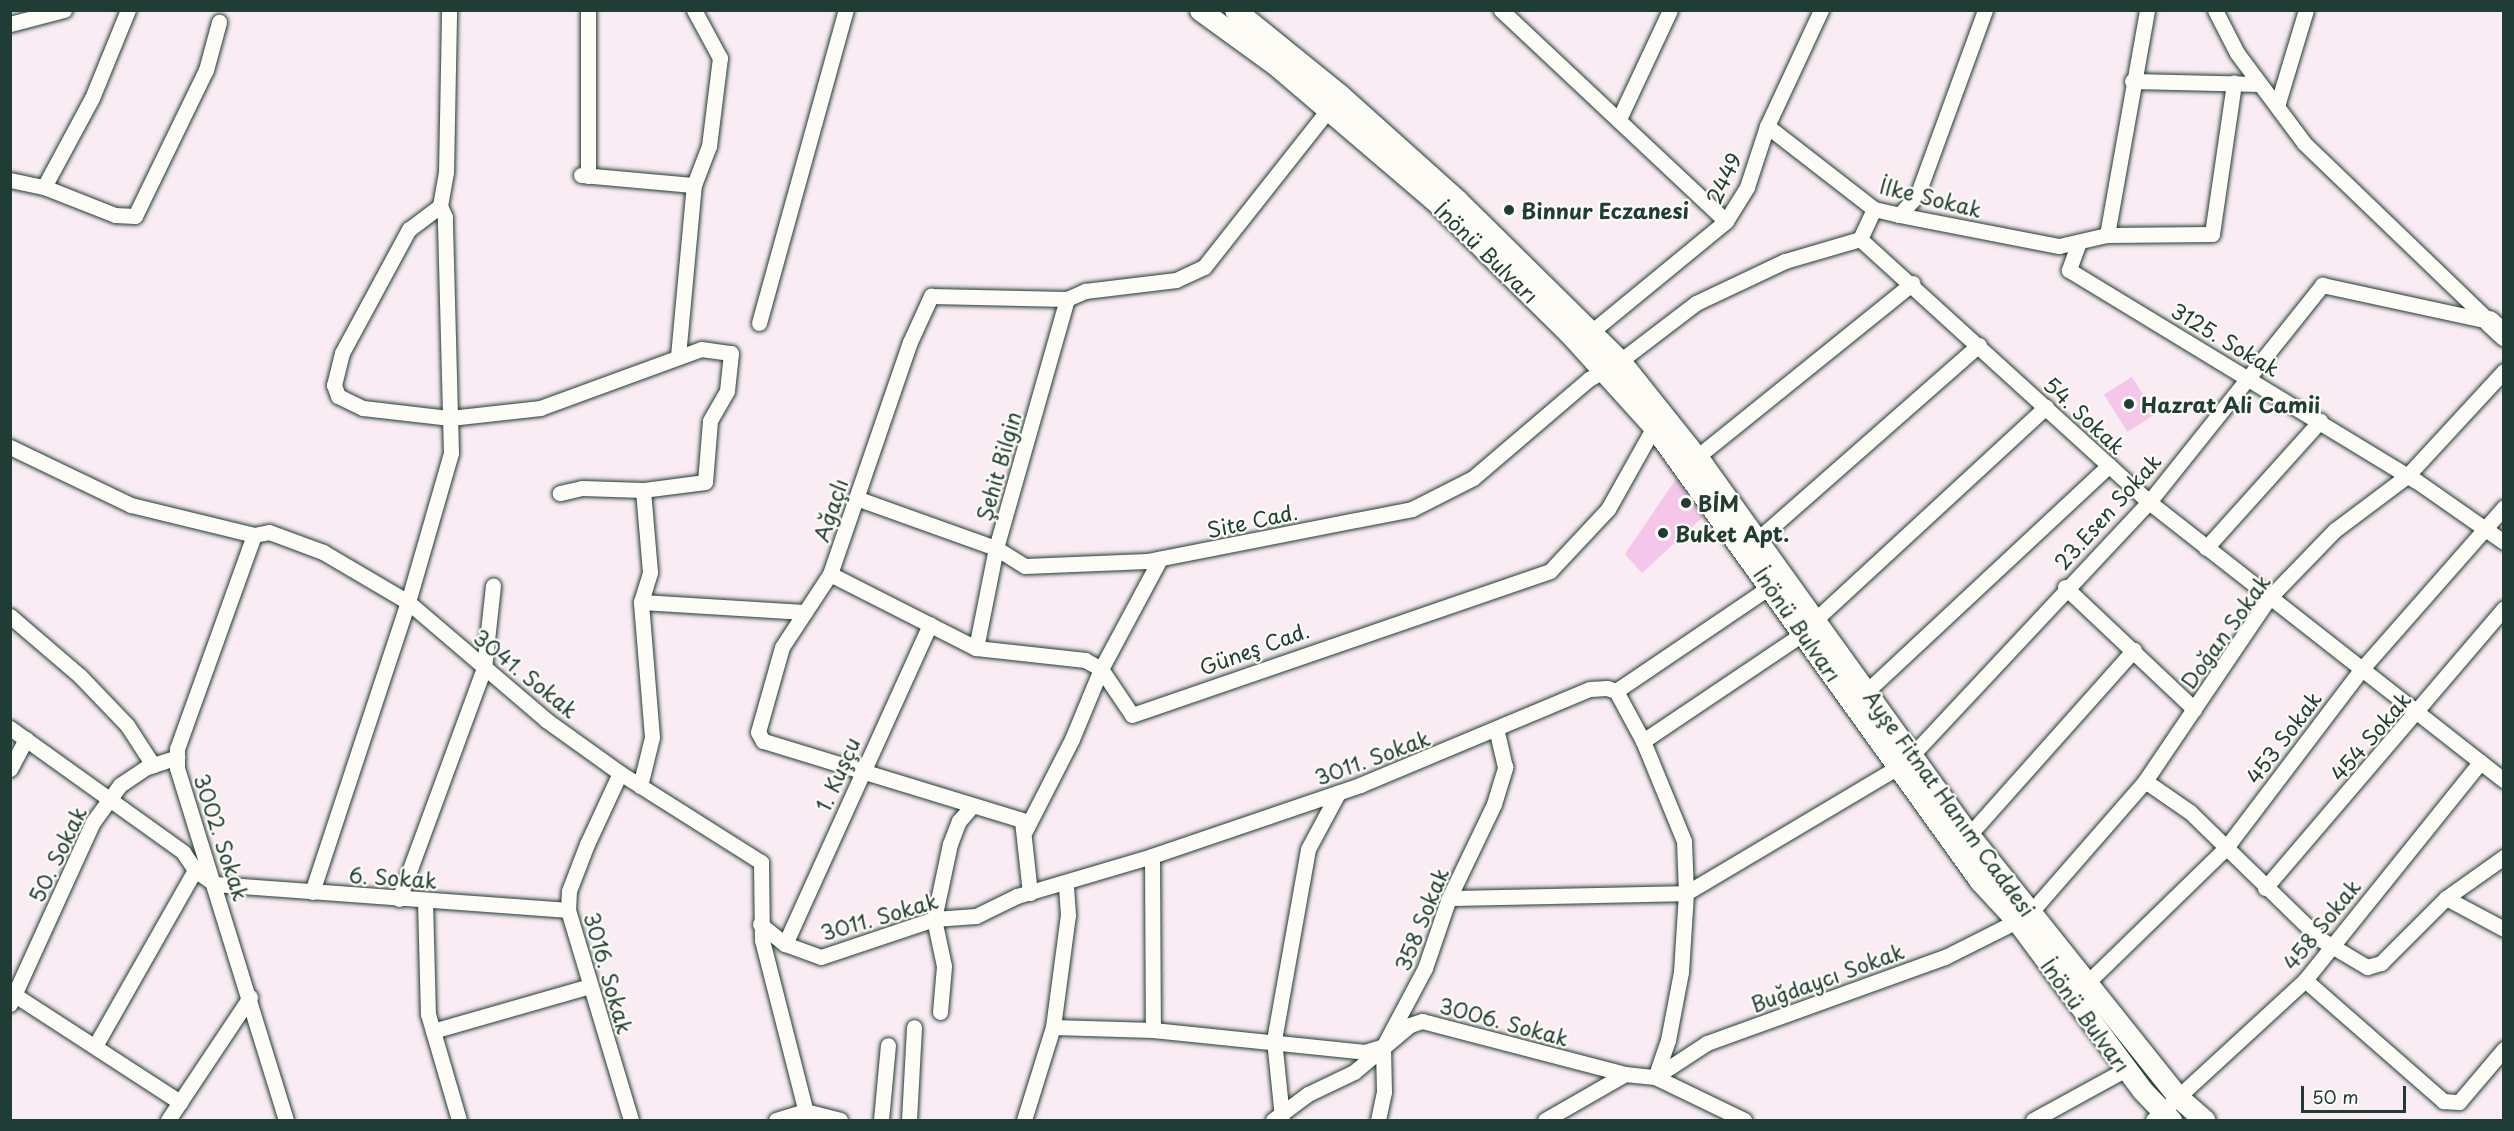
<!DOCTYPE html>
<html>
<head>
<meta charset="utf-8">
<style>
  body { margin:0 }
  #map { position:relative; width:2514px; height:1131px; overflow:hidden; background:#faecf3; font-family:"Playpen Sans",sans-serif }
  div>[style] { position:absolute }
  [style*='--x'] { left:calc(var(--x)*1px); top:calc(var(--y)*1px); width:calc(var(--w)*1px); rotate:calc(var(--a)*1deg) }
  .building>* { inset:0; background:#f3c6ea; transform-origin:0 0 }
  .roads { filter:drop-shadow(0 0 2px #1f3d34) drop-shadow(0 0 2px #1f3d34) }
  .street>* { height:15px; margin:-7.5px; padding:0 7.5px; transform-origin:7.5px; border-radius:7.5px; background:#fdfcf7 }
  .secondary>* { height:21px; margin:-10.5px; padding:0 10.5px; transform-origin:10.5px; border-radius:10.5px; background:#fdfcf7 }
  .dots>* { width:16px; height:16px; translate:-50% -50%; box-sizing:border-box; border:3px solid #fdfcf7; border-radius:50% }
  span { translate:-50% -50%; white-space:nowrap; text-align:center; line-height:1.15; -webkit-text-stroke:4.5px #fdfcf7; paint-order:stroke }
  .street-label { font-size:21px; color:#1f3d34 }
  .poi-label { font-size:21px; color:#1f3d34; font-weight:700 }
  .left { translate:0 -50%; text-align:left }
  .frame { position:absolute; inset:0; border:12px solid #1f3d34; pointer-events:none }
  .scale { position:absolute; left:2301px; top:1086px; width:105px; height:27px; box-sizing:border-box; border:3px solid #1f3d34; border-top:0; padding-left:8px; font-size:18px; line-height:21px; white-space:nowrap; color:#1f3d34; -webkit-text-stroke:4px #fdfcf7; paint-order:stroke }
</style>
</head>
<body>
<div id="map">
  <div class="building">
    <i style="left:2132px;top:377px;width:44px;height:33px;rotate:58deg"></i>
    <i style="clip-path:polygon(1676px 479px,1703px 517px,1642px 573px,1625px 554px)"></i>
  </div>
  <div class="roads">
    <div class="street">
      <i style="--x:588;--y:10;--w:166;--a:90"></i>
      <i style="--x:1501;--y:10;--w:308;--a:43.2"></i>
      <i style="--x:2215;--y:10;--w:48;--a:62.9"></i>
      <i style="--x:2237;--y:53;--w:112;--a:53.3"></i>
      <i style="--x:2304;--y:143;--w:257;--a:43.9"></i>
      <i style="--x:10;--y:24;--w:56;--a:-14.5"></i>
      <i style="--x:2132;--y:81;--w:128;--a:1.3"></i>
      <i style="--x:2277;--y:106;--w:100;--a:-73.2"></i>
      <i style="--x:1619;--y:119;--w:120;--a:-64.9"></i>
      <i style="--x:1767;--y:126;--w:135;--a:37.8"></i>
      <i style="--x:1874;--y:209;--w:26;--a:13"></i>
      <i style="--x:1899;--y:215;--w:163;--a:11"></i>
      <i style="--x:2059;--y:246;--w:49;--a:-12.9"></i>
      <i style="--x:2107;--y:235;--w:105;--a:-0.5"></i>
      <i style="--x:2212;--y:234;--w:153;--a:-81.7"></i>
      <i style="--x:581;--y:175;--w:113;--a:5.1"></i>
      <i style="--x:10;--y:180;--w:35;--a:12"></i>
      <i style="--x:44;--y:187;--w:76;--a:21.5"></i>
      <i style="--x:115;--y:215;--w:20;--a:3"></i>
      <i style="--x:135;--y:216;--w:162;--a:-64.1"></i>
      <i style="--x:206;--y:70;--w:50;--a:-74.8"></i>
      <i style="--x:44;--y:187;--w:101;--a:-61.7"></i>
      <i style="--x:92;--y:98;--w:95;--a:-67.8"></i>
      <i style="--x:440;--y:206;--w:39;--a:143"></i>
      <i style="--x:409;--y:229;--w:141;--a:118.4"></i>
      <i style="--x:342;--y:353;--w:33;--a:104"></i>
      <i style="--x:334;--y:385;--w:12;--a:70"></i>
      <i style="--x:338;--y:396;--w:28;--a:26"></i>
      <i style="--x:363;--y:408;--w:88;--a:6.6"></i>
      <i style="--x:450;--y:418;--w:91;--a:-6.3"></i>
      <i style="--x:540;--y:408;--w:171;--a:-20.1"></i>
      <i style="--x:701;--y:349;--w:30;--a:8"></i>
      <i style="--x:731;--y:353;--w:38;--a:96"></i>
      <i style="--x:727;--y:391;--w:34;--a:120"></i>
      <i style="--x:710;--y:421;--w:61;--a:94.7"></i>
      <i style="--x:705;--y:482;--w:63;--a:172.6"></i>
      <i style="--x:643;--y:490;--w:61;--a:-178.1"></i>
      <i style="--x:582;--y:488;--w:23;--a:167"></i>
      <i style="--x:1899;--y:215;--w:26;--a:-47"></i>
      <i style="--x:1917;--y:196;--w:198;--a:-69.9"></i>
      <i style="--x:2107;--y:235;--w:229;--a:-79.9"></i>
      <i style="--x:1860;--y:239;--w:33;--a:-65"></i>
      <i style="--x:2079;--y:242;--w:30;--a:110"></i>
      <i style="--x:2069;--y:270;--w:405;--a:31.3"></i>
      <i style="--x:2415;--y:480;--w:108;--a:34.9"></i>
      <i style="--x:759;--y:323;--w:325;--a:-74.5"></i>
      <i style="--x:1585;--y:337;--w:183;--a:-39.4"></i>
      <i style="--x:1726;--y:221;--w:40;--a:-58"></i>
      <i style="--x:1747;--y:187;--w:64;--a:-71.8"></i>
      <i style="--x:1767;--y:126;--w:128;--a:-65"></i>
      <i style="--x:678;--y:356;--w:172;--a:-84.7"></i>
      <i style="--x:694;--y:185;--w:42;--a:-69"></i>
      <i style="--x:709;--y:146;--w:89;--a:-82.9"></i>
      <i style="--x:720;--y:58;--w:55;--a:-118.4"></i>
      <i style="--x:10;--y:447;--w:134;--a:25.6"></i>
      <i style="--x:131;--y:505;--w:127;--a:13.7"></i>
      <i style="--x:254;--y:535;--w:15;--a:-11"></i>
      <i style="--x:269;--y:532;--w:58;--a:20.3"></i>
      <i style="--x:323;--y:552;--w:99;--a:30.5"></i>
      <i style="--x:408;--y:602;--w:182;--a:40.5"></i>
      <i style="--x:546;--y:720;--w:91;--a:35.6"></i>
      <i style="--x:620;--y:773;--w:167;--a:32.3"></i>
      <i style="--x:761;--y:862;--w:78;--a:89.3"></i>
      <i style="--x:762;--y:940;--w:186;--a:75.7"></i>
      <i style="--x:1697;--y:457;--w:277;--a:-38.9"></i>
      <i style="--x:856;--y:498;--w:149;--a:19.7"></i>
      <i style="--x:996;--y:548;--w:34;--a:32"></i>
      <i style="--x:1025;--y:566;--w:122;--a:-2.3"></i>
      <i style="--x:1147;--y:561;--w:270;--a:-11.1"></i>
      <i style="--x:1412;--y:509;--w:68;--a:-26.9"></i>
      <i style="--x:1473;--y:478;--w:153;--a:-40.5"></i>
      <i style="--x:1589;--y:379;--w:36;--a:-30"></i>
      <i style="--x:1620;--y:361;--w:96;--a:-37.3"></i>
      <i style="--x:1696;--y:303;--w:98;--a:-25.3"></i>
      <i style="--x:1785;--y:261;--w:78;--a:-16.3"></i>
      <i style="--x:1860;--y:239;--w:391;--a:42.3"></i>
      <i style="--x:2149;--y:502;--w:451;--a:38.1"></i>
      <i style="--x:254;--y:535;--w:227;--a:109.8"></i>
      <i style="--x:177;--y:749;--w:19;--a:90"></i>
      <i style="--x:177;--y:768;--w:368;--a:72.8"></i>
      <i style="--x:1758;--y:539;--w:294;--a:-41.3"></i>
      <i style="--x:2206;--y:548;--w:171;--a:-48.1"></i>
      <i style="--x:830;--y:574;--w:164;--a:26.9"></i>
      <i style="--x:976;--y:648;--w:110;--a:6.3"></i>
      <i style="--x:1085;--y:660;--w:18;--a:29"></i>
      <i style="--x:1101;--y:669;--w:55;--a:56"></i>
      <i style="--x:1132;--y:715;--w:442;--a:-19"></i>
      <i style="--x:1550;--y:571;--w:85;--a:-46.9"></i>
      <i style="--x:1608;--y:509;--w:94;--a:-60.7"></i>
      <i style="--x:2065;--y:587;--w:178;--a:43.4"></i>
      <i style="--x:641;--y:602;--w:164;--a:3.5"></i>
      <i style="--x:10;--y:616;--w:92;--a:40.6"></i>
      <i style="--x:80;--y:676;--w:68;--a:46.2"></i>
      <i style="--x:127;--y:725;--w:48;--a:57"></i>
      <i style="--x:1816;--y:619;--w:313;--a:-42.7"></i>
      <i style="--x:976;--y:648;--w:102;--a:-78.7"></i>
      <i style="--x:996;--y:548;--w:259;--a:-74.1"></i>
      <i style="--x:1616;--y:691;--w:187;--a:-34.1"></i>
      <i style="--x:1867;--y:691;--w:331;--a:-43"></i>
      <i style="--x:10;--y:728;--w:213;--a:35.6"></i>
      <i style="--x:183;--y:852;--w:22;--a:56"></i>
      <i style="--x:195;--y:870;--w:24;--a:35"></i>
      <i style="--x:215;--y:884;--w:354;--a:4.2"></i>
      <i style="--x:1643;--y:741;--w:194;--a:-33.9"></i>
      <i style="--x:1912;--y:755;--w:347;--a:-46.9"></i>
      <i style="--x:2149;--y:502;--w:278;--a:-51.4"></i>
      <i style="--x:2322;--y:285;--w:171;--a:12.2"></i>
      <i style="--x:10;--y:769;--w:34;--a:-62"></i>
      <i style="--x:620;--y:773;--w:78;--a:114.9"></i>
      <i style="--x:587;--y:844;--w:50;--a:111"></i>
      <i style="--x:569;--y:891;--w:19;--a:93"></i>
      <i style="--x:568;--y:910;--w:219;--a:73.3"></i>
      <i style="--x:2145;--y:781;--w:55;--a:34.6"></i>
      <i style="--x:2190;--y:812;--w:182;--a:44.3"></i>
      <i style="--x:2320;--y:939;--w:55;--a:30.8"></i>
      <i style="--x:2367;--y:967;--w:15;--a:-16"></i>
      <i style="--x:2381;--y:963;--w:92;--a:-45"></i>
      <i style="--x:2446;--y:898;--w:71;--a:-35.3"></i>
      <i style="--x:640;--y:786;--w:50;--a:-76.2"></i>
      <i style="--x:652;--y:737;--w:135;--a:-94.7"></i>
      <i style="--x:641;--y:602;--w:31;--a:-73"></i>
      <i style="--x:650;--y:572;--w:82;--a:-94.9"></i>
      <i style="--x:1025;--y:831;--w:103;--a:-62.9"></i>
      <i style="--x:1072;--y:739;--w:76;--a:-67.5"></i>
      <i style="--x:1101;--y:669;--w:125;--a:-61.8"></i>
      <i style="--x:1969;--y:835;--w:248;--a:-48.3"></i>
      <i style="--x:1152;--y:856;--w:174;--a:89.7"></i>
      <i style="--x:2265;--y:888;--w:368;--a:-49.5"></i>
      <i style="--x:312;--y:892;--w:305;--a:-71.7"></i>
      <i style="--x:408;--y:602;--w:155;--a:-73.9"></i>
      <i style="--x:451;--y:453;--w:236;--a:-91.5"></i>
      <i style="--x:445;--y:217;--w:12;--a:-114"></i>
      <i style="--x:440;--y:206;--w:35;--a:-80"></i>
      <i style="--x:446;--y:172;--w:162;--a:-88.9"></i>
      <i style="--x:1030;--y:893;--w:73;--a:-96.3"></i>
      <i style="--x:1022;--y:820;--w:271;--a:-163"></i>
      <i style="--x:763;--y:741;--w:10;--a:-119"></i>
      <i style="--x:758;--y:732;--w:88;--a:-74.2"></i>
      <i style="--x:782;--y:647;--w:87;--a:-56.7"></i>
      <i style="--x:830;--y:574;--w:245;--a:-71"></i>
      <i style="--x:910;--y:342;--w:51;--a:-65.5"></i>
      <i style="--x:931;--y:296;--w:136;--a:1.3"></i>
      <i style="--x:1067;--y:299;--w:20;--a:-24"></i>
      <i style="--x:1085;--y:291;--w:92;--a:-6.9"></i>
      <i style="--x:1176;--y:280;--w:31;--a:-25"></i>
      <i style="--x:1204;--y:267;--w:201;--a:-51.7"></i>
      <i style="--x:1449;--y:898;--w:237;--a:-1.2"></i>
      <i style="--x:1686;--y:893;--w:247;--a:-30.7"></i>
      <i style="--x:2446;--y:898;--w:66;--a:28.1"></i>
      <i style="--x:399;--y:899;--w:246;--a:-69.8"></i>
      <i style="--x:484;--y:668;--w:83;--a:-83.8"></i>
      <i style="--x:425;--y:901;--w:113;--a:88.5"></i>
      <i style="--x:428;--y:1014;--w:110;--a:73.7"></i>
      <i style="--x:2030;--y:913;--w:175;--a:-48.9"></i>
      <i style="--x:2145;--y:781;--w:221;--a:-55.9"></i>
      <i style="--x:2269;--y:598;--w:95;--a:-45.9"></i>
      <i style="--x:2335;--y:530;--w:90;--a:-36.9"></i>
      <i style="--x:2407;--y:476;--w:143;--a:-47.3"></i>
      <i style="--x:760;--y:924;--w:32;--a:39"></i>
      <i style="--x:785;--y:944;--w:38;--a:20"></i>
      <i style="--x:821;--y:957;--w:119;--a:-18.6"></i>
      <i style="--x:934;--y:919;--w:42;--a:-4.1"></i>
      <i style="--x:976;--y:916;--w:46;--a:-26"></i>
      <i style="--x:1017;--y:896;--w:141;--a:-16.5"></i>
      <i style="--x:1152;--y:856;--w:220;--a:-18.8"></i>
      <i style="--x:1360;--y:785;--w:249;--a:-22.7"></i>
      <i style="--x:1590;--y:689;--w:17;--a:-3"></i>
      <i style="--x:1607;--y:688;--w:9;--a:18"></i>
      <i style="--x:1616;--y:691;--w:57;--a:61.6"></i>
      <i style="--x:1643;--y:741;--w:108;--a:67.7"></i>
      <i style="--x:1684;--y:841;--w:52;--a:87.8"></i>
      <i style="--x:1686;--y:893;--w:79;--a:93.6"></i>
      <i style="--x:1681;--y:972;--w:69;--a:100.8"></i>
      <i style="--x:1668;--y:1040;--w:39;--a:109"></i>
      <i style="--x:785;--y:944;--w:351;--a:-65.6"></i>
      <i style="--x:2305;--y:980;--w:184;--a:41.2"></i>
      <i style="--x:2443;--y:1101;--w:16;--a:4"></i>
      <i style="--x:2459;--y:1102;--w:70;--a:-49.7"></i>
      <i style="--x:2087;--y:983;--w:192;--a:-44.2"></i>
      <i style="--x:2225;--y:849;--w:223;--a:-52.8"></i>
      <i style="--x:2360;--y:671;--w:218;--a:-48.7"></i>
      <i style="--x:15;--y:995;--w:197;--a:33"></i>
      <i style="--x:10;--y:1004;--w:200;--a:-65.5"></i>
      <i style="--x:93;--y:822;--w:46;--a:-53.9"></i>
      <i style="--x:120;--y:785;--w:32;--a:-34"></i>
      <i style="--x:147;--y:767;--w:32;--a:-18"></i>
      <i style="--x:940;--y:1012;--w:46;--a:-85"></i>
      <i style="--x:944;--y:966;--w:48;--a:-102"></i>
      <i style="--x:934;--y:919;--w:77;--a:-78"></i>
      <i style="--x:950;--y:844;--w:25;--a:-69"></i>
      <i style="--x:959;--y:821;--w:20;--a:-49"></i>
      <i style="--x:1053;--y:1027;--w:100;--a:1.7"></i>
      <i style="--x:1153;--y:1030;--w:213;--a:5.9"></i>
      <i style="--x:1365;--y:1052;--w:16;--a:-18"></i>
      <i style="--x:433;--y:1031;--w:163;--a:-16"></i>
      <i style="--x:95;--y:1046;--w:202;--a:-60.4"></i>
      <i style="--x:1655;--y:1077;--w:62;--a:-33.2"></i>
      <i style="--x:1707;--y:1043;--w:253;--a:-19.9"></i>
      <i style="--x:1945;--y:957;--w:80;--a:-26.6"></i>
      <i style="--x:1282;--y:1117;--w:77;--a:-95.9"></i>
      <i style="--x:1274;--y:1040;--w:194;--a:-79.9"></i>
      <i style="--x:1308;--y:849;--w:64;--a:-61.8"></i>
      <i style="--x:168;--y:1120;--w:148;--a:-56.3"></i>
      <i style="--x:776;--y:1120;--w:30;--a:-17"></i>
      <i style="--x:805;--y:1111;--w:36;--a:14"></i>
      <i style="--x:881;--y:1120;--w:75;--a:-84.7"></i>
      <i style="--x:909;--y:1120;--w:93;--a:-86.9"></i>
      <i style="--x:1024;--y:1120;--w:97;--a:-72.7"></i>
      <i style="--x:1053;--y:1027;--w:113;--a:-82.4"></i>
      <i style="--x:1068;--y:915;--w:32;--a:-94"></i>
      <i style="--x:1273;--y:1120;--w:44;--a:-36.6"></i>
      <i style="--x:1308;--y:1094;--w:51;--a:-25.6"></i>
      <i style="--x:1354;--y:1072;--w:73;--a:-40"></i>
      <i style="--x:1410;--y:1025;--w:13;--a:-18"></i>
      <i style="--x:1422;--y:1021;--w:210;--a:14.6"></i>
      <i style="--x:1625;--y:1074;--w:30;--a:6"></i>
      <i style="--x:1655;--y:1077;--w:99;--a:25.8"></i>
      <i style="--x:1378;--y:1120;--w:29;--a:-78"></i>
      <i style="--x:1384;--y:1092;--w:45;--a:-91.3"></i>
      <i style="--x:1383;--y:1047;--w:89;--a:-62"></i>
      <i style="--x:1425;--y:968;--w:74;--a:-71.1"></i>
      <i style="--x:1449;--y:898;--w:104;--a:-64.4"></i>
      <i style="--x:1494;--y:804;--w:39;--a:-73"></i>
      <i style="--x:1505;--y:767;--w:37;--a:-103"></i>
      <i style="--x:1545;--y:1120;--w:92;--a:-29.9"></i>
      <i style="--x:2033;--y:1120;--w:106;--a:-28.7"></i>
      <i style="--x:2153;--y:1120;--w:207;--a:-42.6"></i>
      <i style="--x:2305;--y:980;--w:280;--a:-51.2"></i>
    </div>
    <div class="secondary">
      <i style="--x:1200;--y:10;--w:95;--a:36"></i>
      <i style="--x:1277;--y:66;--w:206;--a:40.5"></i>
      <i style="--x:1434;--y:200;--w:190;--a:44.6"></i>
      <i style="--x:1569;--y:333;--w:127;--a:47.9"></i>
      <i style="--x:1654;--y:427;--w:559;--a:54.32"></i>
      <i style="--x:1980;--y:881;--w:54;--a:47.2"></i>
      <i style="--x:2017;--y:921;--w:210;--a:53.5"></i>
      <i style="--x:2142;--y:1090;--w:42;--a:46"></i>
      <i style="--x:1235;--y:10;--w:135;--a:39"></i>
      <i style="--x:1340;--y:95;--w:157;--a:41.9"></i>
      <i style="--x:1457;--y:200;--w:229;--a:44.6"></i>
      <i style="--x:1620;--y:361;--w:133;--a:51.4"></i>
      <i style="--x:1703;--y:465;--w:456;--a:54.3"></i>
      <i style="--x:1969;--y:835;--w:335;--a:51.4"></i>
      <i style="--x:2178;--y:1097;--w:35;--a:41"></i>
      <i style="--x:2489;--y:321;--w:21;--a:43"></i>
    </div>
  </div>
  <div class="dots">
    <i style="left:1509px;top:210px;background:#1f3d34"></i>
    <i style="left:2129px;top:404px;background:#1f3d34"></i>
    <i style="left:1686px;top:503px;background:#1f3d34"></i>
    <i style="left:1663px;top:533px;background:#1f3d34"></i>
  </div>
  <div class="street-label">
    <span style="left:1723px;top:178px;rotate:-64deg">2449</span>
    <span style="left:1931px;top:197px;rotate:14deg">İlke Sokak</span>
    <span style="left:1487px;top:252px;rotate:44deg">İnönü Bulvarı</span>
    <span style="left:2226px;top:339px;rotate:31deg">3125. Sokak</span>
    <span style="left:2085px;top:415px;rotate:43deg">54. Sokak</span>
    <span style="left:998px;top:466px;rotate:-74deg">Şehit Bilgin</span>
    <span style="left:830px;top:510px;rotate:-71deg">Ağaçlı</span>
    <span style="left:2107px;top:511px;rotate:-48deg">23.Esen Sokak</span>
    <span style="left:1252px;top:520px;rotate:-12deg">Site Cad.</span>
    <span style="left:1798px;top:624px;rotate:55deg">İnönü Bulvarı</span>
    <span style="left:2225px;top:631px;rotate:-54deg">Doğan Sokak</span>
    <span style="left:1254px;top:648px;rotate:-20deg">Güneş Cad.</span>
    <span style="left:526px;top:673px;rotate:39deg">3041. Sokak</span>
    <span style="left:2370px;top:736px;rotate:-49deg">454 Sokak</span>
    <span style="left:2283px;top:737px;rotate:-53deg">453 Sokak</span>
    <span style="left:1372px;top:757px;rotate:-20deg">3011. Sokak</span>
    <span style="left:837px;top:774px;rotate:-66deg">1. Kuşçu</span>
    <span style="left:1950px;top:803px;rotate:54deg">Ayşe Fitnat Hanım Caddesi</span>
    <span style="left:222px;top:837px;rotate:72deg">3002. Sokak</span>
    <span style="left:57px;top:854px;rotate:-64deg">50. Sokak</span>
    <span style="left:393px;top:877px;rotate:4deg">6. Sokak</span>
    <span style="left:879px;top:916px;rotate:-16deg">3011. Sokak</span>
    <span style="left:1421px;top:919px;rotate:-68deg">358 Sokak</span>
    <span style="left:2321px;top:924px;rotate:-51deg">458 Sokak</span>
    <span style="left:609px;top:973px;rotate:74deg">3016. Sokak</span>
    <span style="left:1827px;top:977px;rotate:-20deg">Buğdaycı Sokak</span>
    <span style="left:2086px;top:1015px;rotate:54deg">İnönü Bulvarı</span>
    <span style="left:1504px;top:1021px;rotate:15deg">3006. Sokak</span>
  </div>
  <div class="poi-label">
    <span class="left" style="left:1521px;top:210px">Binnur Eczanesi</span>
    <span class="left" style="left:2141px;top:404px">Hazrat Ali Camii</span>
    <span class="left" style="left:1698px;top:503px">BİM</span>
    <span class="left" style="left:1675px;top:533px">Buket Apt.</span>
  </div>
  <div class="frame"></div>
  <div class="scale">50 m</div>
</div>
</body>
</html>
